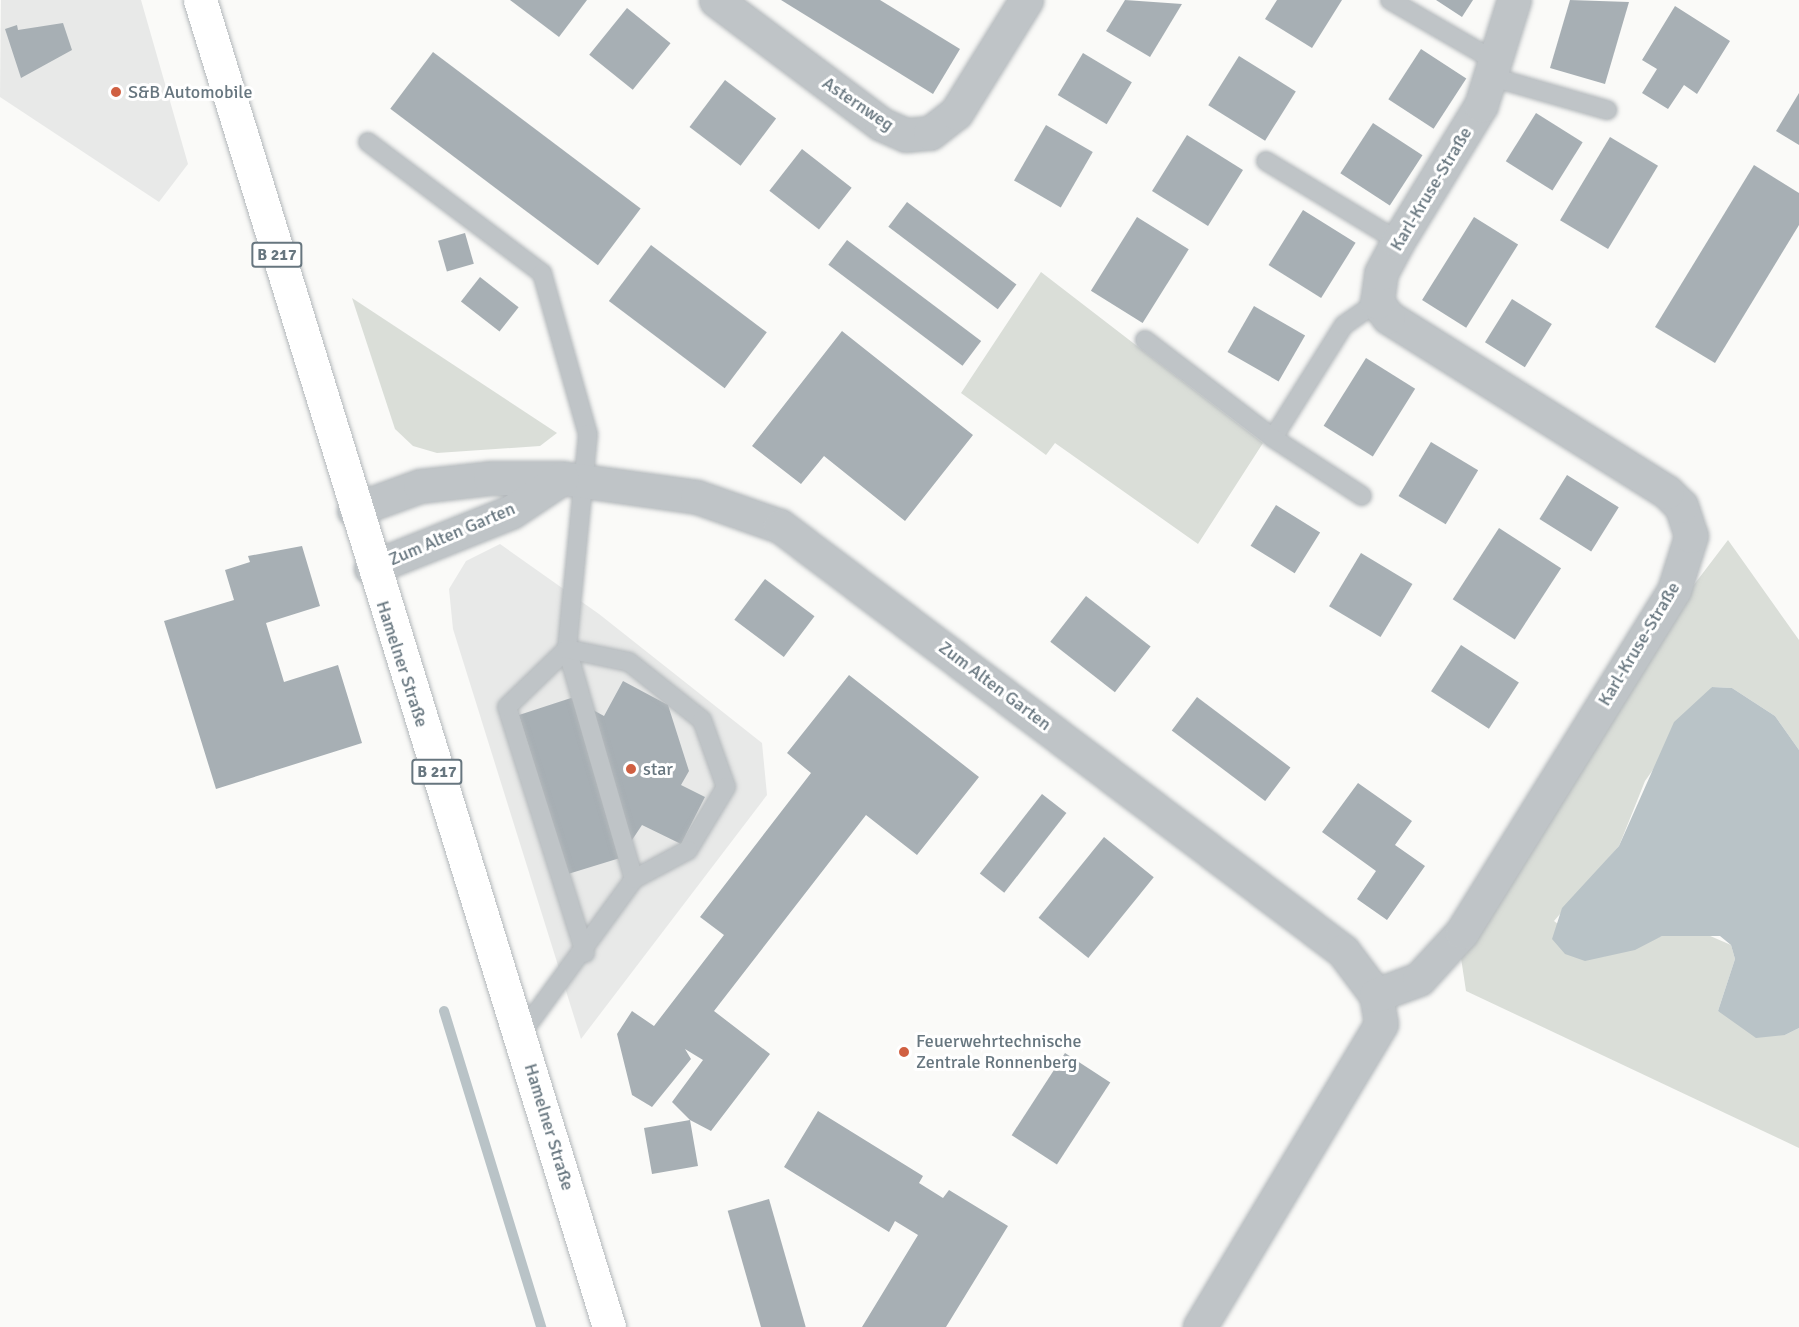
<!DOCTYPE html>
<html>
<head>
<meta charset="utf-8">
<style>
  body { margin:0 }
  #map { position:relative; width:1799px; height:1327px; overflow:hidden; background:#fafaf8; font-family:Signika,sans-serif }
  div>[style] { position:absolute }
  [style*='--x'] { left:calc(var(--x)*1px); top:calc(var(--y)*1px); width:calc(var(--w)*1px); rotate:calc(var(--a)*1deg) }
  .built>* { inset:0; background:#e8e9e8 }
  .green>* { inset:0; background:#daded8 }
  .water>* { inset:0; background:#b9c3c7 }
  .stream>* { height:10px; margin:-5px; padding:0 5px; transform-origin:5px; border-radius:5px; background:#b9c3c7 }
  .building>* { inset:0; background:#a7afb4; transform-origin:0 0 }
  .roads { filter:drop-shadow(0 0 2px #b3b8bb) drop-shadow(0 0 2px #b3b8bb) }
  .lane>* { height:18px; margin:-9px; padding:0 9px; transform-origin:9px; border-radius:9px; background:#bfc4c7 }
  .street>* { height:33px; margin:-16.5px; padding:0 16.5px; transform-origin:16.5px; border-radius:16.5px; background:#bfc4c7 }
  .primary>* { height:33px; margin:-16.5px; padding:0 16.5px; transform-origin:16.5px; border-radius:16.5px; background:#fff }
  .dots>* { width:16px; height:16px; translate:-50% -50%; box-sizing:border-box; border:3px solid #fff; border-radius:50% }
  span { translate:-50% -50%; white-space:nowrap; text-align:center; line-height:1.15; -webkit-text-stroke:6px #fff; paint-order:stroke }
  .shield-label span { padding:2px 4px; background:#fff; border:2px solid; border-radius:4px; -webkit-text-stroke-width:0 }
  .shield-label { font-size:16px; color:#67767f; font-weight:700 }
  .poi-label { font-size:18px; color:#67767f }
  .left { translate:0 -50%; text-align:left }
  .street-label { font-size:18px; color:#67767f }
</style>
</head>
<body>
<div id="map">
  <div class="built">
    <i style="clip-path:polygon(141px 0,188px 164px,159px 202px,0 97px,1px 0)"></i>
    <i style="clip-path:polygon(500px 544px,599px 614px,762px 743px,767px 795px,581px 1039px,453px 629px,449px 589px,466px 561px)"></i>
  </div>
  <div class="green">
    <i style="clip-path:polygon(1041px 272px,1263px 443px,1198px 544px,1055px 443px,1046px 455px,961px 393px)"></i>
    <i style="clip-path:polygon(352px 298px,557px 433px,540px 446px,437px 453px,413px 446px,395px 429px)"></i>
    <i style="clip-path:polygon(1728px 540px,1799px 640px,1799px 750px,1775px 716px,1732px 688px,1712px 687px,1645px 781px,1619px 846px,1554px 921px,1602px 957px,1662px 936px,1701px 932px,1731px 945px,1735px 959px,1718px 1011px,1785px 1035px,1799px 1028px,1799px 1148px,1466px 991px,1461px 958px,1693px 586px)"></i>
  </div>
  <div class="water">
    <i style="clip-path:polygon(1712px 687px,1732px 688px,1775px 716px,1799px 750px,1799px 1028px,1785px 1035px,1756px 1038px,1718px 1011px,1735px 959px,1731px 945px,1720px 936px,1662px 936px,1635px 950px,1585px 961px,1565px 954px,1552px 939px,1562px 908px,1619px 846px,1674px 722px)"></i>
  </div>
  <div class="stream">
    <i style="--x:444;--y:1011;--w:331;--a:72.9"></i>
  </div>
  <div class="building">
    <i style="clip-path:polygon(510px 0,587px 0,559px 37px)"></i>
    <i style="clip-path:polygon(781px 0,880px 0,960px 49px,933px 94px)"></i>
    <i style="clip-path:polygon(1125px 0,1182px 4px,1150px 57px,1106px 31px)"></i>
    <i style="clip-path:polygon(1277px 0,1342px 0,1312px 48px,1265px 19px)"></i>
    <i style="clip-path:polygon(1436px 0,1473px 0,1462px 17px)"></i>
    <i style="clip-path:polygon(1570px 0,1629px 2px,1605px 84px,1550px 68px)"></i>
    <i style="clip-path:polygon(1675px 6px,1730px 41px,1697px 94px,1684px 85px,1668px 109px,1642px 93px,1657px 69px,1642px 60px)"></i>
    <i style="left:627px;top:8px;width:56px;height:60px;rotate:39deg"></i>
    <i style="clip-path:polygon(17px 25px,18px 30px,63px 23px,72px 50px,21px 78px,5px 29px)"></i>
    <i style="left:1421px;top:49px;width:54px;height:60px;rotate:33deg"></i>
    <i style="left:433px;top:52px;width:260px;height:71px;rotate:37deg"></i>
    <i style="left:1083px;top:53px;width:57px;height:49px;rotate:31deg"></i>
    <i style="left:1239px;top:56px;width:67px;height:58px;rotate:32deg"></i>
    <i style="left:725px;top:80px;width:64px;height:59px;rotate:37deg"></i>
    <i style="clip-path:polygon(1799px 93px,1799px 145px,1776px 131px)"></i>
    <i style="left:1536px;top:113px;width:55px;height:57px;rotate:32deg"></i>
    <i style="left:1373px;top:123px;width:59px;height:60px;rotate:33deg"></i>
    <i style="left:1046px;top:125px;width:54px;height:64px;rotate:30deg"></i>
    <i style="left:1187px;top:135px;width:66px;height:66px;rotate:32deg"></i>
    <i style="left:1610px;top:137px;width:56px;height:97px;rotate:31deg"></i>
    <i style="left:802px;top:149px;width:63px;height:53px;rotate:38deg"></i>
    <i style="clip-path:polygon(1754px 165px,1799px 193px,1799px 225px,1715px 363px,1655px 327px)"></i>
    <i style="left:907px;top:202px;width:137px;height:31px;rotate:37deg"></i>
    <i style="left:1303px;top:210px;width:62px;height:65px;rotate:32deg"></i>
    <i style="left:1137px;top:217px;width:61px;height:87px;rotate:32deg"></i>
    <i style="left:1474px;top:217px;width:52px;height:98px;rotate:32deg"></i>
    <i style="left:465px;top:233px;width:32px;height:28px;rotate:74deg"></i>
    <i style="left:847px;top:240px;width:168px;height:31px;rotate:37deg"></i>
    <i style="left:651px;top:245px;width:145px;height:70px;rotate:37deg"></i>
    <i style="left:480px;top:277px;width:49px;height:31px;rotate:38deg"></i>
    <i style="left:1512px;top:299px;width:47px;height:51px;rotate:32deg"></i>
    <i style="left:1254px;top:306px;width:59px;height:53px;rotate:30deg"></i>
    <i style="clip-path:polygon(842px 331px,973px 435px,905px 521px,824px 456px,801px 484px,752px 446px)"></i>
    <i style="left:1366px;top:358px;width:58px;height:80px;rotate:32deg"></i>
    <i style="left:1431px;top:442px;width:55px;height:63px;rotate:31deg"></i>
    <i style="left:1567px;top:475px;width:61px;height:52px;rotate:32deg"></i>
    <i style="left:1276px;top:505px;width:52px;height:48px;rotate:32deg"></i>
    <i style="left:1499px;top:528px;width:74px;height:85px;rotate:33deg"></i>
    <i style="clip-path:polygon(302px 546px,320px 606px,266px 623px,284px 682px,338px 665px,362px 743px,216px 789px,164px 621px,234px 600px,225px 570px,250px 562px,248px 556px)"></i>
    <i style="left:1361px;top:553px;width:60px;height:62px;rotate:31deg"></i>
    <i style="left:765px;top:579px;width:62px;height:51px;rotate:37deg"></i>
    <i style="left:1086px;top:596px;width:82px;height:58px;rotate:38deg"></i>
    <i style="left:1461px;top:645px;width:69px;height:55px;rotate:33deg"></i>
    <i style="clip-path:polygon(849px 675px,979px 777px,917px 855px,866px 815px,714px 1011px,770px 1054px,711px 1131px,690px 1120px,698px 1166px,652px 1174px,644px 1128px,690px 1120px,672px 1102px,703px 1060px,685px 1049px,691px 1059px,652px 1107px,632px 1095px,617px 1034px,632px 1011px,654px 1026px,724px 935px,700px 917px,811px 773px,787px 753px)"></i>
    <i style="clip-path:polygon(623px 681px,668px 705px,689px 771px,681px 785px,705px 797px,681px 844px,642px 825px,620px 858px,568px 874px,519px 715px,571px 698px,604px 716px)"></i>
    <i style="left:1197px;top:697px;width:117px;height:42px;rotate:37deg"></i>
    <i style="clip-path:polygon(1358px 783px,1412px 821px,1395px 845px,1425px 866px,1387px 920px,1357px 899px,1376px 871px,1322px 832px)"></i>
    <i style="left:1042px;top:794px;width:31px;height:101px;rotate:38deg"></i>
    <i style="left:1104px;top:837px;width:64px;height:104px;rotate:39deg"></i>
    <i style="left:1065px;top:1053px;width:54px;height:98px;rotate:33deg"></i>
    <i style="clip-path:polygon(818px 1111px,923px 1176px,919px 1183px,943px 1198px,949px 1190px,1008px 1226px,946px 1327px,862px 1327px,918px 1235px,895px 1221px,889px 1232px,784px 1167px)"></i>
    <i style="left:769px;top:1199px;width:133px;height:43px;rotate:74deg"></i>
  </div>
  <div class="roads">
    <div class="lane">
      <i style="--x:1390;--y:0;--w:124;--a:30.1"></i>
      <i style="--x:1492;--y:77;--w:120;--a:16"></i>
      <i style="--x:368;--y:142;--w:218;--a:37"></i>
      <i style="--x:542;--y:273;--w:167;--a:74.1"></i>
      <i style="--x:588;--y:434;--w:216;--a:95.6"></i>
      <i style="--x:567;--y:649;--w:240;--a:73.8"></i>
      <i style="--x:634;--y:879;--w:192;--a:126.1"></i>
      <i style="--x:1266;--y:161;--w:154;--a:31.2"></i>
      <i style="--x:1145;--y:340;--w:161;--a:37.4"></i>
      <i style="--x:1273;--y:438;--w:133;--a:-57.9"></i>
      <i style="--x:1344;--y:325;--w:40;--a:-34.9"></i>
      <i style="--x:1273;--y:438;--w:106;--a:33.1"></i>
      <i style="--x:585;--y:953;--w:258;--a:-107.6"></i>
      <i style="--x:507;--y:707;--w:83;--a:-44"></i>
      <i style="--x:567;--y:649;--w:63;--a:11.8"></i>
      <i style="--x:629;--y:662;--w:93;--a:38.5"></i>
      <i style="--x:702;--y:720;--w:71;--a:70.3"></i>
      <i style="--x:726;--y:787;--w:74;--a:121.1"></i>
      <i style="--x:688;--y:850;--w:61;--a:151.8"></i>
    </div>
    <div class="street">
      <i style="--x:716;--y:0;--w:206;--a:36.9"></i>
      <i style="--x:881;--y:124;--w:27;--a:24"></i>
      <i style="--x:906;--y:135;--w:24;--a:-5"></i>
      <i style="--x:930;--y:133;--w:33;--a:-38"></i>
      <i style="--x:956;--y:113;--w:133;--a:-58.2"></i>
      <i style="--x:354;--y:510;--w:70;--a:-20"></i>
      <i style="--x:420;--y:486;--w:70;--a:-6.5"></i>
      <i style="--x:490;--y:478;--w:72;--a:0"></i>
      <i style="--x:562;--y:478;--w:136;--a:8"></i>
      <i style="--x:697;--y:497;--w:88;--a:19.3"></i>
      <i style="--x:780;--y:526;--w:705;--a:37.05"></i>
      <i style="--x:1343;--y:951;--w:55;--a:53.1"></i>
      <i style="--x:1376;--y:995;--w:29;--a:80"></i>
      <i style="--x:1381;--y:1024;--w:353;--a:120.9"></i>
      <i style="--x:371;--y:568;--w:151;--a:-21.8"></i>
      <i style="--x:511;--y:512;--w:61;--a:-33.7"></i>
      <i style="--x:1376;--y:995;--w:46;--a:-20.4"></i>
      <i style="--x:1419;--y:979;--w:64;--a:-47.5"></i>
      <i style="--x:1462;--y:932;--w:402;--a:-58.2"></i>
      <i style="--x:1674;--y:590;--w:57;--a:-72.5"></i>
      <i style="--x:1691;--y:536;--w:32;--a:-108"></i>
      <i style="--x:1681;--y:506;--w:20;--a:-135"></i>
      <i style="--x:1667;--y:492;--w:329;--a:-147.9"></i>
      <i style="--x:1388;--y:317;--w:19;--a:-126"></i>
      <i style="--x:1377;--y:302;--w:29;--a:-82"></i>
      <i style="--x:1381;--y:273;--w:36;--a:-62"></i>
      <i style="--x:1398;--y:241;--w:159;--a:-58.6"></i>
      <i style="--x:1481;--y:105;--w:110;--a:-72.6"></i>
    </div>
    <div class="primary">
      <i style="--x:200;--y:0;--w:1389;--a:72.87"></i>
    </div>
  </div>
  <div class="dots">
    <i style="left:116px;top:92px;background:#d06042"></i>
    <i style="left:631px;top:769px;background:#d06042"></i>
    <i style="left:904px;top:1052px;background:#d06042"></i>
  </div>
  <div class="shield-label">
    <span style="left:277px;top:255px">B 217</span>
    <span style="left:437px;top:772px">B 217</span>
  </div>
  <div class="poi-label">
    <span class="left" style="left:128px;top:92px">S&amp;B Automobile</span>
    <span class="left" style="left:643px;top:769px">star</span>
    <span class="left" style="left:916px;top:1052px">Feuerwehrtechnische<br>Zentrale Ronnenberg</span>
  </div>
  <div class="street-label">
    <span style="left:858px;top:104px;rotate:34deg">Asternweg</span>
    <span style="left:1431px;top:189px;rotate:-59deg">Karl-Kruse-Straße</span>
    <span style="left:452px;top:534px;rotate:-23deg">Zum Alten Garten</span>
    <span style="left:1639px;top:644px;rotate:-59deg">Karl-Kruse-Straße</span>
    <span style="left:402px;top:664px;rotate:72deg">Hamelner Straße</span>
    <span style="left:995px;top:686px;rotate:37deg">Zum Alten Garten</span>
    <span style="left:549px;top:1127px;rotate:73deg">Hamelner Straße</span>
  </div>
</div>
</body>
</html>
